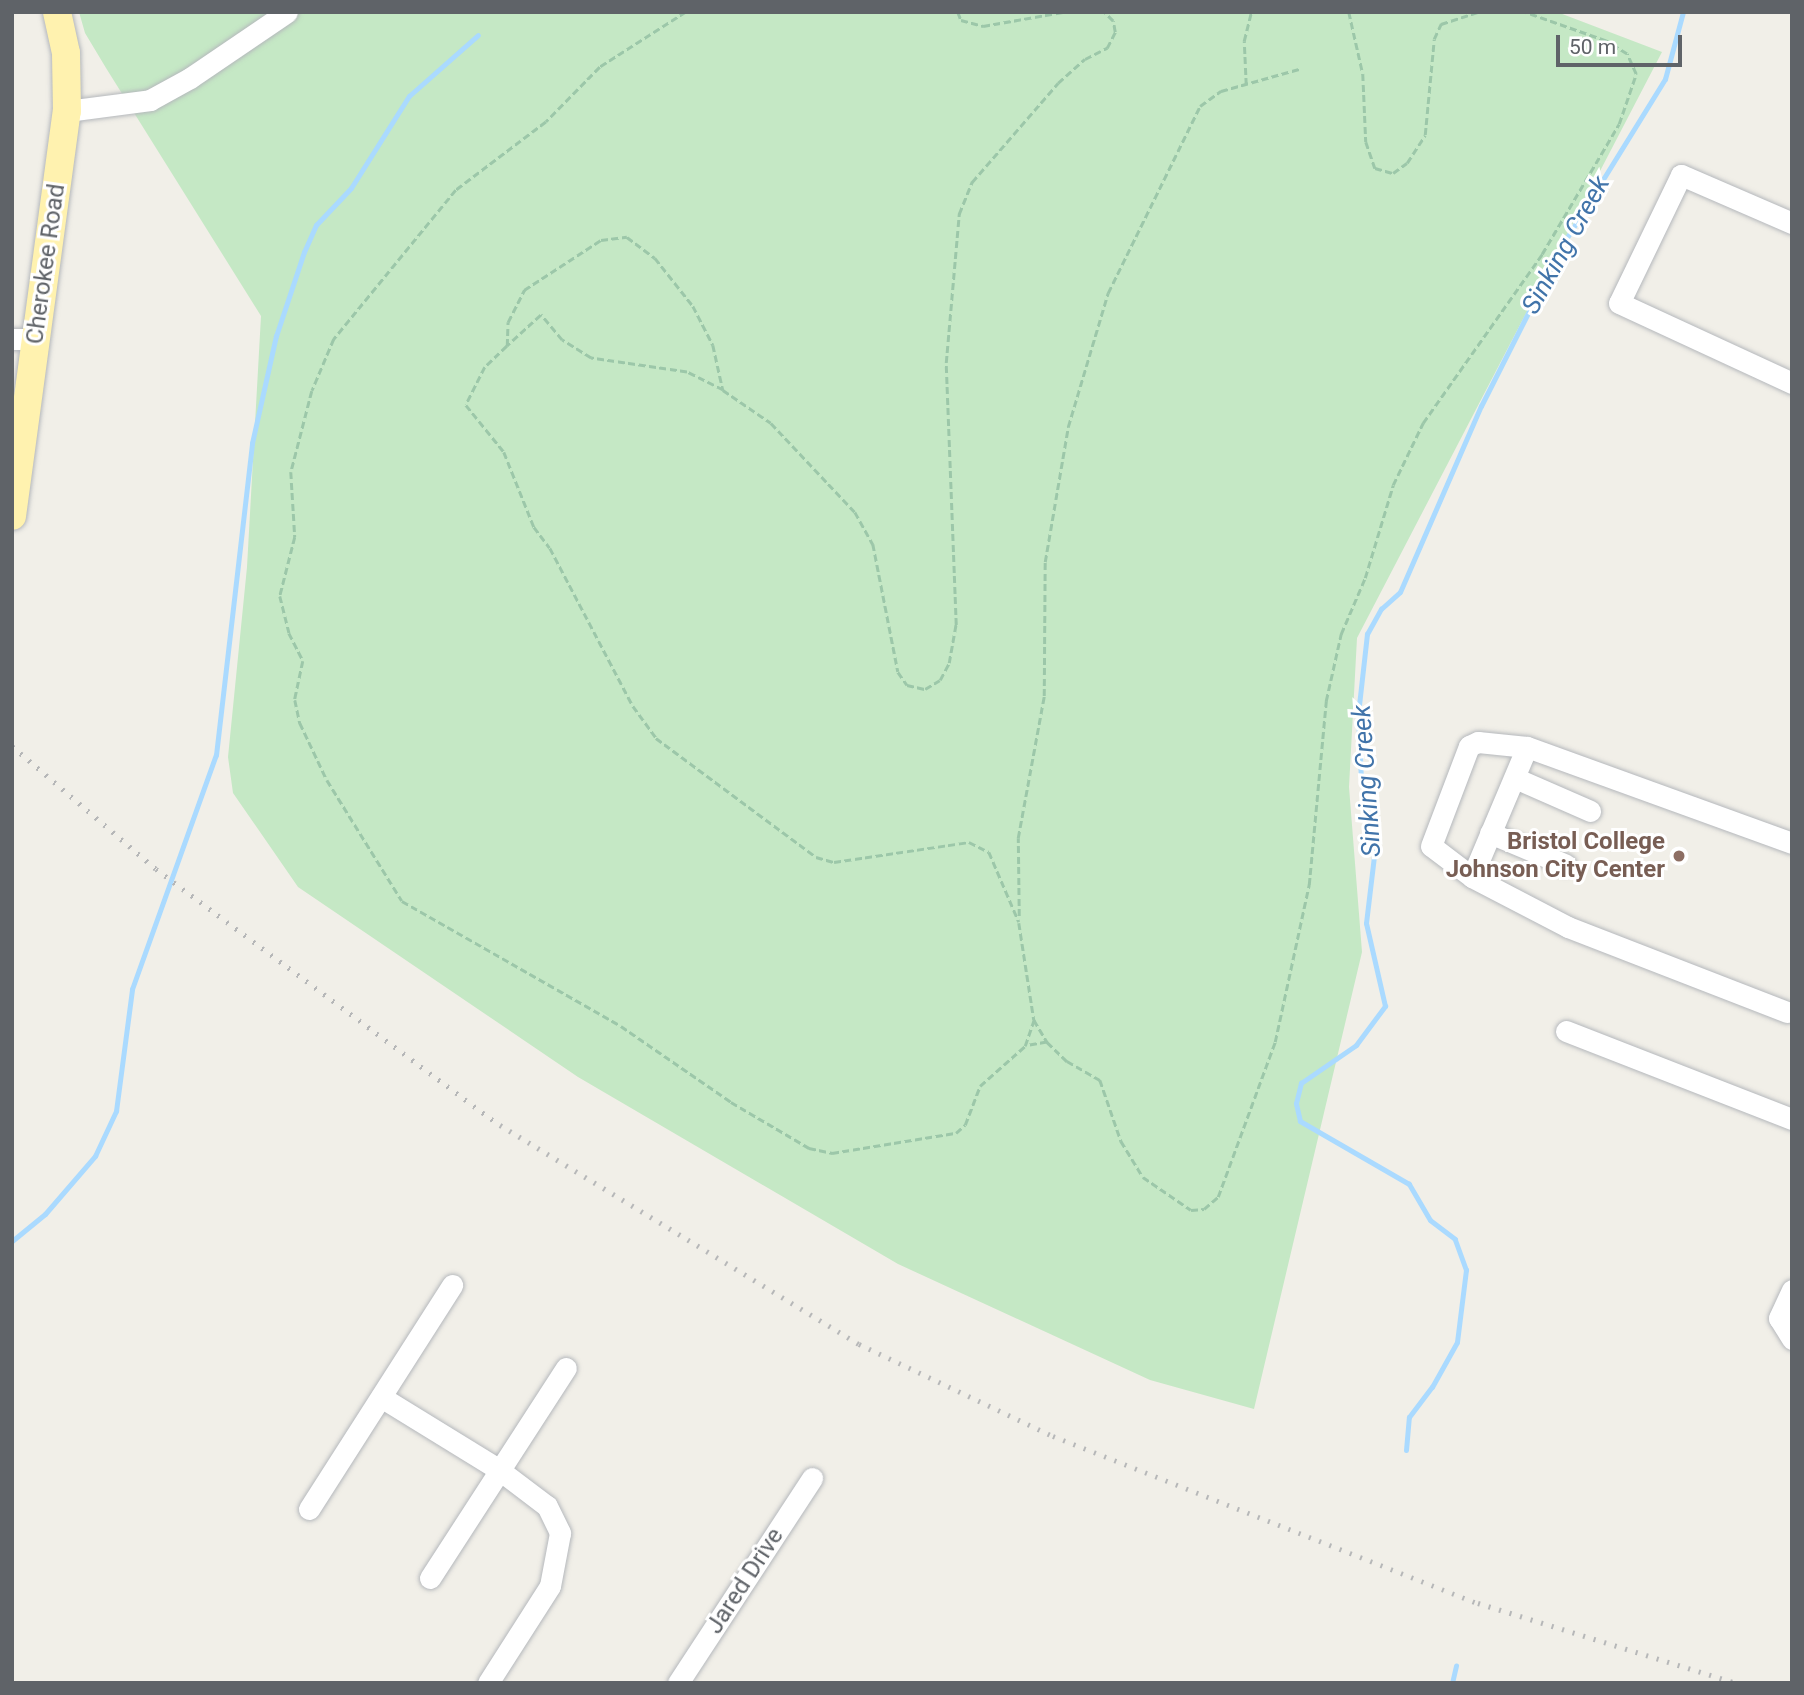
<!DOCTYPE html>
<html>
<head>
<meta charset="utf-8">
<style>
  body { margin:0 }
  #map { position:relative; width:1804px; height:1695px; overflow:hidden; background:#f1efe8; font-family:Roboto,sans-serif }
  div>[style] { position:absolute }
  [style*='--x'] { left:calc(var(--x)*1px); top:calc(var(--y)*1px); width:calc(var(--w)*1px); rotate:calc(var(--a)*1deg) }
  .green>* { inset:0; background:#c5e8c5 }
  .stream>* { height:5px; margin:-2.5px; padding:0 2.5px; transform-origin:2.5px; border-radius:2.5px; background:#aadaff }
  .path>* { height:2.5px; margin-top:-1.25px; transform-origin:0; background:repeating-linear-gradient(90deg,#9cc7a9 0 7px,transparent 0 10.5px) }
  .roads { filter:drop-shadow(0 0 2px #b5b8bc) drop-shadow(0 0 2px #b5b8bc) }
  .minor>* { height:21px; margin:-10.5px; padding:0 10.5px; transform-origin:10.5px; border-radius:10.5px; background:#fff }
  .major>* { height:28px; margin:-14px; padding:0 14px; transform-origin:14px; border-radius:14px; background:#fff2af }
  .rail>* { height:5px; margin-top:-2.5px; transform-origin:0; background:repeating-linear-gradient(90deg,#b6b7b8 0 2px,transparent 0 11px) }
  .dots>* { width:19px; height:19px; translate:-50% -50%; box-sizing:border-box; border:4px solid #fff; border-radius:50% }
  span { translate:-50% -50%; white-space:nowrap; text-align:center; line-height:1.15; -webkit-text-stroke:6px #fff; paint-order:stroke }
  .street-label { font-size:24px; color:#5f6368 }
  .education-label { font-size:24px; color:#785e54; font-weight:700 }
  .right { translate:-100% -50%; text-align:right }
  .water-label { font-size:26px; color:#4174aa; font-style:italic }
  .frame { position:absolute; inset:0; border:14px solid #5f6368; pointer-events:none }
  .scale { position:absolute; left:1556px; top:35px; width:126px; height:32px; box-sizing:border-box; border:4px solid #5f6368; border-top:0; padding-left:9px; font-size:21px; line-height:24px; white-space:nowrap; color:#5f6368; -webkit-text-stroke:5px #fff; paint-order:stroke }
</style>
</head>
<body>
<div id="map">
  <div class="green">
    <i style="clip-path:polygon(79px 12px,1557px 12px,1662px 52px,1357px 638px,1349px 787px,1362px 952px,1254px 1409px,1150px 1380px,898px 1264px,578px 1077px,298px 887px,233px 793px,228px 757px,247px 567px,261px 316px,106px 68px,85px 33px)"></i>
  </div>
  <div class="stream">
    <i style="--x:12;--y:1241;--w:43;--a:-39.3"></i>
    <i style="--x:45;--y:1214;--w:77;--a:-49.2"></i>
    <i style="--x:95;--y:1156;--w:50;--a:-65"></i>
    <i style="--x:116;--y:1111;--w:123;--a:-82.5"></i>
    <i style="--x:132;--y:989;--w:249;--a:-70.3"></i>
    <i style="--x:216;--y:755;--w:314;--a:-83.4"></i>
    <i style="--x:252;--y:443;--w:110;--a:-77.4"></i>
    <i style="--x:276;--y:336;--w:89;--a:-71.6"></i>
    <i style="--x:304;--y:252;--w:30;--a:-66"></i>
    <i style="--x:316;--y:225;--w:51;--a:-46.6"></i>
    <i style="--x:351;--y:188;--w:109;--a:-57.8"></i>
    <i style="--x:409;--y:96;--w:92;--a:-41.5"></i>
    <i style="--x:1406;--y:1450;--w:33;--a:-85"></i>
    <i style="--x:1409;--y:1417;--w:38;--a:-53"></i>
    <i style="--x:1432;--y:1387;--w:51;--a:-60.9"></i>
    <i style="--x:1457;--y:1342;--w:73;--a:-82.9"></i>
    <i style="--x:1466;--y:1270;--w:33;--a:-110"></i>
    <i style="--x:1455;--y:1239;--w:31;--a:-143"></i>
    <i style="--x:1430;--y:1220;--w:42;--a:-120.3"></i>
    <i style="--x:1409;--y:1184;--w:126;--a:-150"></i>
    <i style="--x:1300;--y:1121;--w:18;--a:-103"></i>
    <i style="--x:1296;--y:1103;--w:21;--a:-76"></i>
    <i style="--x:1301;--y:1083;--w:67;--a:-34.6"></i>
    <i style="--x:1356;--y:1045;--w:49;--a:-53.4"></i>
    <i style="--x:1385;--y:1006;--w:85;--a:-102.9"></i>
    <i style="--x:1366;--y:923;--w:85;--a:-83.2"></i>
    <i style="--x:1376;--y:839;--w:61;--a:-104.3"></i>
    <i style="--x:1361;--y:780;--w:66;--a:-92.6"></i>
    <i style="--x:1358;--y:714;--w:81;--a:-83.6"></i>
    <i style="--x:1367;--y:634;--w:29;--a:-61"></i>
    <i style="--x:1381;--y:609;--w:25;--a:-42"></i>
    <i style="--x:1400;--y:592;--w:203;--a:-66.5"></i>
    <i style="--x:1481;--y:406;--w:182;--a:-63.2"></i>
    <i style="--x:1563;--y:244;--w:194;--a:-58.3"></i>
    <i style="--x:1665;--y:79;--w:69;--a:-75"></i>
    <i style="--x:1452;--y:1683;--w:18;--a:-77"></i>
  </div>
  <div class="path">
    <i style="--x:686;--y:12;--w:102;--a:147.4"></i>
    <i style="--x:600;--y:67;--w:77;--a:134.5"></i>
    <i style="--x:546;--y:122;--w:113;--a:142.9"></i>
    <i style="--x:456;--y:190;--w:193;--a:129.3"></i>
    <i style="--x:334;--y:339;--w:56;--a:112.9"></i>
    <i style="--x:312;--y:391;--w:84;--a:104.5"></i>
    <i style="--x:291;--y:472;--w:65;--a:86.5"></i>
    <i style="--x:295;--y:537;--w:61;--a:104.3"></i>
    <i style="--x:280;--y:596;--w:38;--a:76"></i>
    <i style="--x:289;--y:633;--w:31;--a:63"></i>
    <i style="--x:303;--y:661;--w:40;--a:102"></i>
    <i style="--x:295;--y:700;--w:24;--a:78"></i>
    <i style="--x:300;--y:723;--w:63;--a:64.7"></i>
    <i style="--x:327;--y:780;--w:142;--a:58.2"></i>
    <i style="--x:402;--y:901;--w:252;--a:29.7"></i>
    <i style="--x:621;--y:1026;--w:134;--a:34.6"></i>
    <i style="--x:731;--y:1102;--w:91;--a:30.5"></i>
    <i style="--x:809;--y:1148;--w:24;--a:12"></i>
    <i style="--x:832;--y:1153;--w:126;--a:-9.2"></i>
    <i style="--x:956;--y:1133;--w:12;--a:-42"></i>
    <i style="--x:965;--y:1125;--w:42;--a:-69"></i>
    <i style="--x:980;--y:1086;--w:60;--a:-41.6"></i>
    <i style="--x:1025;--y:1046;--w:28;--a:-71"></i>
    <i style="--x:1034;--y:1020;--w:26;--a:59"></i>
    <i style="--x:1047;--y:1042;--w:22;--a:170"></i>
    <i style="--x:958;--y:12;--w:9;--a:69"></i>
    <i style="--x:961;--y:20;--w:23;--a:15"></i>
    <i style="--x:983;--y:26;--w:81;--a:-9.9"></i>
    <i style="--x:1349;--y:12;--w:64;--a:77.3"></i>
    <i style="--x:1363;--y:74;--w:68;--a:87.5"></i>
    <i style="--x:1366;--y:142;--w:28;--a:71"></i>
    <i style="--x:1375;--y:168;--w:19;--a:16"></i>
    <i style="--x:1393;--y:173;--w:17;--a:-36"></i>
    <i style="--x:1407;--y:163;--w:33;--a:-57"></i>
    <i style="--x:1425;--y:135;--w:96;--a:-84.6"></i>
    <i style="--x:1434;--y:39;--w:17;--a:-65"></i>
    <i style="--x:1441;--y:24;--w:40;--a:-18"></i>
    <i style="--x:1246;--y:85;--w:44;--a:-92.6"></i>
    <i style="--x:1244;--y:41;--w:30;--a:-76"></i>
    <i style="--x:507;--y:346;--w:24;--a:-88"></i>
    <i style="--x:508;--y:322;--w:36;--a:-63"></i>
    <i style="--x:524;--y:290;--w:92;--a:-33"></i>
    <i style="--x:601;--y:240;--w:26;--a:-7"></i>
    <i style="--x:627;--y:237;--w:35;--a:37"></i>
    <i style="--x:655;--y:258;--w:61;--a:51.6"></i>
    <i style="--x:693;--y:306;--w:44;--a:62.9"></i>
    <i style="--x:713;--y:345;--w:46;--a:77.5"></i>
    <i style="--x:723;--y:390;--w:40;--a:-153.4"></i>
    <i style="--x:687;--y:372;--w:97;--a:-171.7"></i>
    <i style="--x:591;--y:358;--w:34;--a:-148"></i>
    <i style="--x:562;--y:340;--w:33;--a:-130"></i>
    <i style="--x:541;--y:315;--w:46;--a:137.6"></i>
    <i style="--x:507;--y:346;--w:30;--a:136"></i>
    <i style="--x:485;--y:367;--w:42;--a:116.6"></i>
    <i style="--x:466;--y:405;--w:60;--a:51"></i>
    <i style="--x:504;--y:452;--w:81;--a:68.2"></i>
    <i style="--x:534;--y:527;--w:26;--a:53"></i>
    <i style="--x:550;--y:548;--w:178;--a:62.3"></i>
    <i style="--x:633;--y:706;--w:39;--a:54"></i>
    <i style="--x:656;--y:738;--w:199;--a:36.6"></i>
    <i style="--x:816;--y:857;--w:19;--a:16"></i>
    <i style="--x:834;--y:862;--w:136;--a:-8.4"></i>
    <i style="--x:969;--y:842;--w:22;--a:27"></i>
    <i style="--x:989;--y:852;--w:76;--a:66.8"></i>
    <i style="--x:723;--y:390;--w:58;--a:34.5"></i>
    <i style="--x:771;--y:423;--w:122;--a:46.7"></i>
    <i style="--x:855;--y:512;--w:37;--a:61"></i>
    <i style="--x:873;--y:544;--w:130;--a:78.9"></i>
    <i style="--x:898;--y:672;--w:16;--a:55"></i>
    <i style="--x:907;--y:685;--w:18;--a:13"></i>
    <i style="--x:925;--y:689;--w:17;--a:-31"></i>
    <i style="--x:940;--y:680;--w:19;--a:-62"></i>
    <i style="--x:949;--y:663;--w:39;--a:-80"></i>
    <i style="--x:956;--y:625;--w:262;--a:-92.2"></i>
    <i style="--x:946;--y:363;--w:150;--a:-85"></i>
    <i style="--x:959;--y:214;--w:35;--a:-68"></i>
    <i style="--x:972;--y:182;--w:131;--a:-49"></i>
    <i style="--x:1058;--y:83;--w:36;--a:-42"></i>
    <i style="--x:1085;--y:59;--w:25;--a:-27"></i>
    <i style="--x:1107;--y:48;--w:18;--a:-63"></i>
    <i style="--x:1115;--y:32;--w:11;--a:-100"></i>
    <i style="--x:1113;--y:21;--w:13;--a:-135"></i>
    <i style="--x:1019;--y:916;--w:78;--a:-90.7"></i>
    <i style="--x:1018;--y:838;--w:144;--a:-79.6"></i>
    <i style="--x:1044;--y:696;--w:134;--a:-89.6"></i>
    <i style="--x:1045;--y:562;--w:137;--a:-80.3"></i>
    <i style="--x:1068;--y:427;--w:140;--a:-73.4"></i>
    <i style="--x:1108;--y:293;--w:208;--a:-63.8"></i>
    <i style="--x:1200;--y:106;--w:26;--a:-36"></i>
    <i style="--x:1221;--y:91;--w:81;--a:-15.8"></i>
    <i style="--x:1019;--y:923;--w:98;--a:81.2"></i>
    <i style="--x:1047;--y:1042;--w:28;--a:44"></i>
    <i style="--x:1067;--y:1061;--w:38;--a:30"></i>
    <i style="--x:1100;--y:1080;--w:65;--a:71"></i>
    <i style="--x:1121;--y:1141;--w:42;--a:58.6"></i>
    <i style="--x:1143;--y:1177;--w:58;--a:34.5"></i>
    <i style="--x:1191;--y:1210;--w:13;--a:-4"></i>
    <i style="--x:1204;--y:1209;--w:18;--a:-41"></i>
    <i style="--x:1218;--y:1197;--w:165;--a:-69.8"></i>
    <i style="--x:1275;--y:1042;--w:161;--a:-77.8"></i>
    <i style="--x:1309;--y:885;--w:185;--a:-84.7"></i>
    <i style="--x:1326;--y:701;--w:69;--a:-77.4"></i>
    <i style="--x:1341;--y:634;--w:61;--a:-66.8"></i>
    <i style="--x:1365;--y:578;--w:97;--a:-73.2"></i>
    <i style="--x:1393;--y:485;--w:69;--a:-64.2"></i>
    <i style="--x:1423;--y:423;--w:207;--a:-54.8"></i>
    <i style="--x:1542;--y:254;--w:151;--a:-59.4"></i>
    <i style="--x:1619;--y:124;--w:53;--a:-71.2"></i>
    <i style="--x:1636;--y:74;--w:22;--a:-114"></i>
    <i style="--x:1627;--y:54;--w:25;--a:-148"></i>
    <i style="--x:1606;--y:41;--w:87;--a:-160.5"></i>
  </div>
  <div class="roads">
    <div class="minor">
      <i style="--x:67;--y:111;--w:84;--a:-7.5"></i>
      <i style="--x:150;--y:100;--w:46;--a:-28.8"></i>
      <i style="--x:190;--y:78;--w:117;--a:-34.2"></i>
      <i style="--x:1792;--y:223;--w:121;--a:-156.6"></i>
      <i style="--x:1681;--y:175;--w:142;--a:115.8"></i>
      <i style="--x:1619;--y:303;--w:191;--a:24.8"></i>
      <i style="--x:12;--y:339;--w:23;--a:0"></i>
      <i style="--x:1515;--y:778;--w:82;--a:23.7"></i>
      <i style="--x:1490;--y:833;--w:82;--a:22.8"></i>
      <i style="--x:1472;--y:877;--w:141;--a:-67.1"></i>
      <i style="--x:1787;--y:1012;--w:235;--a:-158.8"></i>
      <i style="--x:1568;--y:927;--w:108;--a:-152.5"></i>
      <i style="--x:1472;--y:877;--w:51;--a:-142.9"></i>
      <i style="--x:1431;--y:846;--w:107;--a:-69.2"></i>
      <i style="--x:1469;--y:746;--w:10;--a:-24"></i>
      <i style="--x:1478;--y:742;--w:49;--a:5.8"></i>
      <i style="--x:1527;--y:747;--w:282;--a:19.9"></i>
      <i style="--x:1566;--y:1031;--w:243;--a:21.3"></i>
      <i style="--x:1792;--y:1290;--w:31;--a:115"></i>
      <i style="--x:1779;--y:1318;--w:25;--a:58"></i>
      <i style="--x:381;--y:1397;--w:137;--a:31.6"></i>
      <i style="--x:498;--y:1469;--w:61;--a:37.1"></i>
      <i style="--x:547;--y:1506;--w:30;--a:64"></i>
      <i style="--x:560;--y:1533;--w:54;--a:100.7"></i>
      <i style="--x:550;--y:1586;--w:115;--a:122.6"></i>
      <i style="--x:309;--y:1509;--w:266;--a:-57.4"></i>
      <i style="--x:430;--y:1578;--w:250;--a:-57.1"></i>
      <i style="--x:678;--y:1683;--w:245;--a:-56.8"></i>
    </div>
    <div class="major">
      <i style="--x:12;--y:516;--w:409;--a:-82.3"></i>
      <i style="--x:67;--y:111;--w:58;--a:-91"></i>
      <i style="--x:66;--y:53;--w:42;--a:-102.4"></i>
    </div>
  </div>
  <div class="rail">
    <i style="--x:12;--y:746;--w:189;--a:40.5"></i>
    <i style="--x:156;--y:869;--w:429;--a:36.7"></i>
    <i style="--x:500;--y:1125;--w:421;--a:31.4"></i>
    <i style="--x:859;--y:1344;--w:215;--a:25.4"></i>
    <i style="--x:1053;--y:1436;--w:457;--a:21.5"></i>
    <i style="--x:1478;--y:1603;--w:270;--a:17.2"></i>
  </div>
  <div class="dots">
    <i style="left:1679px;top:856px;background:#8d6e63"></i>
  </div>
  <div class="street-label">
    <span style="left:46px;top:264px;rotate:-82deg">Cherokee Road</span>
    <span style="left:745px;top:1581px;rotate:-57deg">Jared Drive</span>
  </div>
  <div class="education-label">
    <span class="right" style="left:1665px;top:856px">Bristol College<br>Johnson City Center</span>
  </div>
  <div class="water-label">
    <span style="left:1566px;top:245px;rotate:-61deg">Sinking Creek</span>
    <span style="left:1367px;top:781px;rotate:-94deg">Sinking Creek</span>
  </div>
  <div class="frame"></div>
  <div class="scale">50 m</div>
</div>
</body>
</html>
